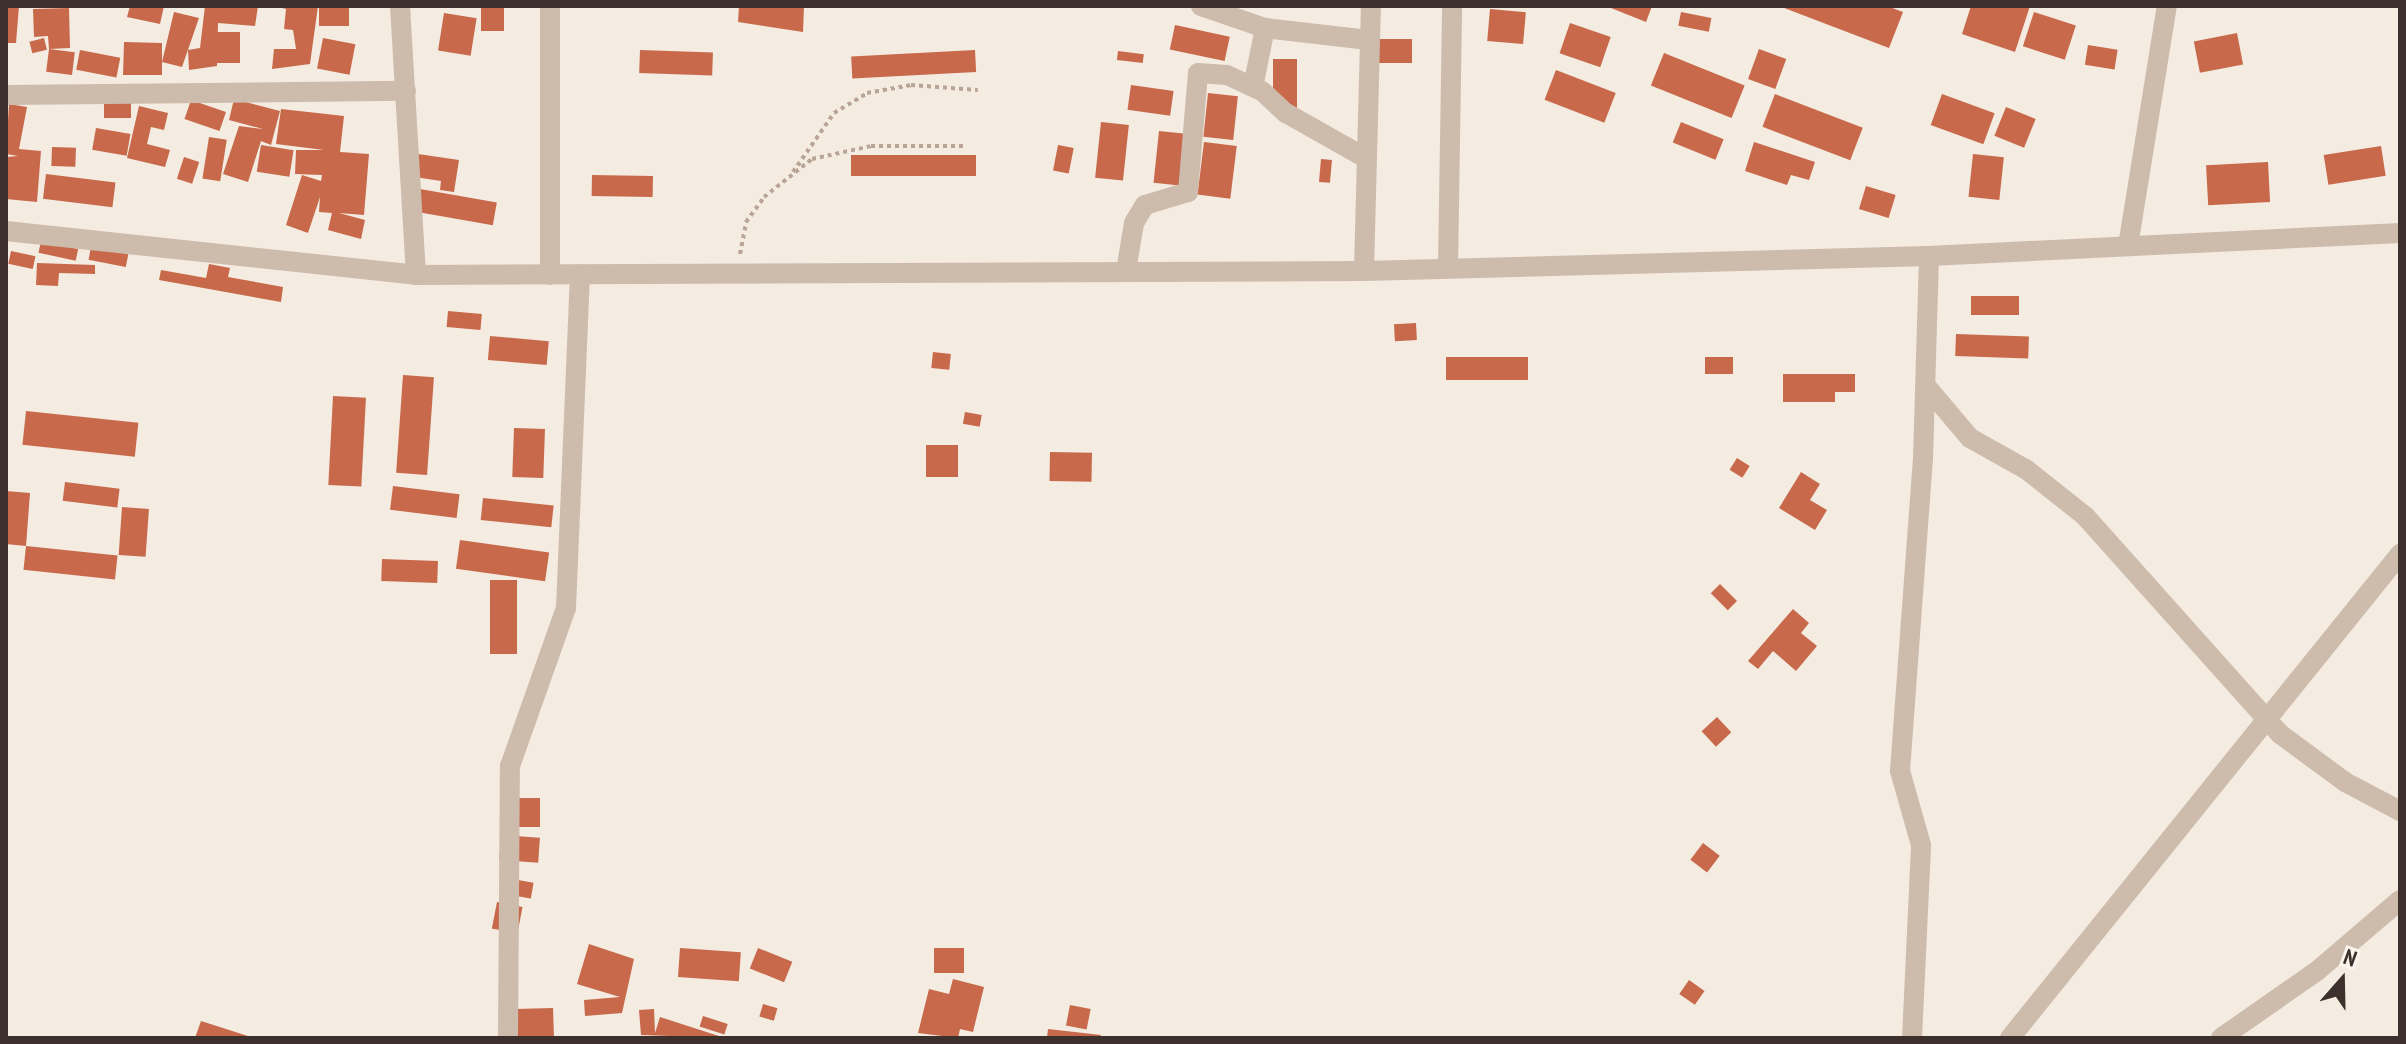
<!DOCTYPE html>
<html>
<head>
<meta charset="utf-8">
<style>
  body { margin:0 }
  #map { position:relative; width:2406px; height:1044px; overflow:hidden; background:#f4ebe1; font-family:"PT Sans Narrow",sans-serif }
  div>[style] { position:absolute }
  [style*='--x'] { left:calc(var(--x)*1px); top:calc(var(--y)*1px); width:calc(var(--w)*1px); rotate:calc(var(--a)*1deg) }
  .building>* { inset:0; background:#c8694b; transform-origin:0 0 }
  .path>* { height:4px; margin-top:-2px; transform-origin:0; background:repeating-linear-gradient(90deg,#b9a596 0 4px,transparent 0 8px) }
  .minor>* { height:20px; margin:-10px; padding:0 10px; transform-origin:10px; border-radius:10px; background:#cdbbac }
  span { translate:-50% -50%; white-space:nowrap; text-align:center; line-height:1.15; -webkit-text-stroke:7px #fbf5ee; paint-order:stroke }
  .frame { position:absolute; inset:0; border:8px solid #3b302b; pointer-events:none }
  .north { position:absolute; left:2302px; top:940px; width:80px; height:80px; -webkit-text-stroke:6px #fbf5ee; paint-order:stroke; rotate:20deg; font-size:22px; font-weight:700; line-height:32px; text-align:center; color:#3b302b }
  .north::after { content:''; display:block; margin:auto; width:28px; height:36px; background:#3b302b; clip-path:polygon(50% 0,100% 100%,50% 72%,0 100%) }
</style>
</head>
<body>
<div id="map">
  <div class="building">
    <i style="clip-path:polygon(6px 6px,19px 6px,16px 43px,6px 43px)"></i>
    <i style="clip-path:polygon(130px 6px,164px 6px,160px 24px,127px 17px)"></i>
    <i style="clip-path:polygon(205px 6px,258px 6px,255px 26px,218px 23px,217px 66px,189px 70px,188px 50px,200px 48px)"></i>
    <i style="clip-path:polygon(275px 6px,318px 6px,310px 64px,272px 69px,274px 49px,296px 49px,293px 30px,284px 29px,286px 9px)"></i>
    <i style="left:319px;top:6px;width:30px;height:20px"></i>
    <i style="left:481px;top:6px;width:23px;height:25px"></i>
    <i style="clip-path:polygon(739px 6px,804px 6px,803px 32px,738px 22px)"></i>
    <i style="clip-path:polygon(1606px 6px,1652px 6px,1646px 22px)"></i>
    <i style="clip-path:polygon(1779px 6px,1887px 6px,1903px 12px,1889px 48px)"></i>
    <i style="clip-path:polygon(1971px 6px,2030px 6px,2015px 52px,1962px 34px)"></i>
    <i style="clip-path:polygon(69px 8px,70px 48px,49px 49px,48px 36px,34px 37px,33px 9px)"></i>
    <i style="left:1490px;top:9px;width:36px;height:32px;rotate:5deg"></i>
    <i style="clip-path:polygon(174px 12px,199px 18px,182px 67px,162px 62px,162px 75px,123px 75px,124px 42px,162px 43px,162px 62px)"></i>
    <i style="left:1681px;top:12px;width:31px;height:14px;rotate:11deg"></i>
    <i style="left:2034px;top:12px;width:44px;height:36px;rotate:18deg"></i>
    <i style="left:444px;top:13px;width:33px;height:38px;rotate:9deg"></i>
    <i style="left:1570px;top:23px;width:43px;height:32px;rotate:19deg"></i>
    <i style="left:1175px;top:25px;width:56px;height:25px;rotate:12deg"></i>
    <i style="left:217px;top:32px;width:23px;height:31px"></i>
    <i style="left:2237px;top:33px;width:32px;height:44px;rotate:79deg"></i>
    <i style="left:44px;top:38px;width:12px;height:15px;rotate:76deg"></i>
    <i style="left:323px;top:38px;width:33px;height:31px;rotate:11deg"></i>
    <i style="left:1374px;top:39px;width:38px;height:24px"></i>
    <i style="left:2088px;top:45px;width:30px;height:20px;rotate:9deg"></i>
    <i style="left:49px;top:49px;width:26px;height:23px;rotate:7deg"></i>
    <i style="left:1759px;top:49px;width:29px;height:32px;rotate:20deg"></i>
    <i style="left:80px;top:50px;width:41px;height:20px;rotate:11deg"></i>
    <i style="left:640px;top:50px;width:73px;height:23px;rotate:2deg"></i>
    <i style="left:975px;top:50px;width:22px;height:124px;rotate:87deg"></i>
    <i style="left:1118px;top:51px;width:26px;height:9px;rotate:7deg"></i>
    <i style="left:1664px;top:53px;width:87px;height:35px;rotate:22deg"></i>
    <i style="left:1273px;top:59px;width:24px;height:49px"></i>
    <i style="left:1556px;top:70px;width:64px;height:32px;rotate:21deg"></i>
    <i style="left:1131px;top:85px;width:43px;height:25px;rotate:8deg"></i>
    <i style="left:1208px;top:93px;width:30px;height:44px;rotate:6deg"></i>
    <i style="left:1775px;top:94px;width:94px;height:35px;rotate:21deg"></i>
    <i style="left:1942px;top:94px;width:56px;height:33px;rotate:20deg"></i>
    <i style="clip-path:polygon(234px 99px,280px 111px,271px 145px,261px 141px,248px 182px,223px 174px,239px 126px,263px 129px,229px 120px)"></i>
    <i style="left:191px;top:100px;width:37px;height:20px;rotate:19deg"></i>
    <i style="left:131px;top:101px;width:17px;height:27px;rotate:90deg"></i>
    <i style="clip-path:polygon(9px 104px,27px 107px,19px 149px,41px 151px,37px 202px,6px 199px,6px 157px,18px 156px,6px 154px)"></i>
    <i style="clip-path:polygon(139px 106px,168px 113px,164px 130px,151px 127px,147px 144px,170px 150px,165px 167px,127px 158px)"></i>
    <i style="left:2006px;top:107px;width:32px;height:31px;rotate:22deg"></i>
    <i style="clip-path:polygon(281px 109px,344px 116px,340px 152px,369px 154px,364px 215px,339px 213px,365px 220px,361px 239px,328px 230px,332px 213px,319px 212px,320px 197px,308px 233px,286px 225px,302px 175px,321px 181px,322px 175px,295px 174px,296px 150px,324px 150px,276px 144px)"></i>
    <i style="left:1101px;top:122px;width:28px;height:56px;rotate:6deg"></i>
    <i style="left:1681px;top:122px;width:46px;height:22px;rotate:22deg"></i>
    <i style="left:96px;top:128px;width:35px;height:22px;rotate:10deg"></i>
    <i style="left:1159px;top:131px;width:29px;height:52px;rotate:6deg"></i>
    <i style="left:209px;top:137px;width:18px;height:42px;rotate:9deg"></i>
    <i style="left:1204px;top:142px;width:33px;height:53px;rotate:7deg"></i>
    <i style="clip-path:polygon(1754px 142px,1815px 162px,1809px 180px,1791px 175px,1787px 185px,1745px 171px)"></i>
    <i style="left:261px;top:145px;width:33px;height:27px;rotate:9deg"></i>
    <i style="left:1058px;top:145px;width:16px;height:26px;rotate:11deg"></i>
    <i style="left:2381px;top:146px;width:30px;height:58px;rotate:81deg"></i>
    <i style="left:52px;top:147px;width:24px;height:19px;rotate:2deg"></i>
    <i style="clip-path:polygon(411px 153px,459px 160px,454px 192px,440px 190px,441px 181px,408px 176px)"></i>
    <i style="left:1973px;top:154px;width:31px;height:43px;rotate:6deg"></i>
    <i style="left:976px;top:155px;width:21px;height:125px;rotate:90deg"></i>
    <i style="left:184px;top:157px;width:16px;height:23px;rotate:18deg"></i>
    <i style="left:1321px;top:159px;width:11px;height:23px;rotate:5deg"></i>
    <i style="left:2268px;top:162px;width:40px;height:62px;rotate:87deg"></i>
    <i style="left:46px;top:174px;width:70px;height:25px;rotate:7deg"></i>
    <i style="left:592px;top:175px;width:61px;height:21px;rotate:1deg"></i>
    <i style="left:1866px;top:186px;width:31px;height:24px;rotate:17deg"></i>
    <i style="left:420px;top:189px;width:78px;height:23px;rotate:10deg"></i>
    <i style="left:41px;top:241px;width:38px;height:12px;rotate:12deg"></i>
    <i style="left:91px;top:247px;width:38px;height:13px;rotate:11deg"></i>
    <i style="left:11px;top:251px;width:25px;height:13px;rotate:12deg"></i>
    <i style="clip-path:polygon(37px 263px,95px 265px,95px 274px,59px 273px,58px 286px,36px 285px)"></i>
    <i style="clip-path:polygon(209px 264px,230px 268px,228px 277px,283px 287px,281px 302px,159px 280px,161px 270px,206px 278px)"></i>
    <i style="left:2019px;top:296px;width:19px;height:48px;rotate:90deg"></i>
    <i style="left:448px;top:311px;width:34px;height:16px;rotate:5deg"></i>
    <i style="left:1416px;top:323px;width:17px;height:22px;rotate:87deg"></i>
    <i style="left:1956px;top:334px;width:73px;height:22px;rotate:2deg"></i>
    <i style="left:490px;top:336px;width:59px;height:24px;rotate:5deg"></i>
    <i style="left:933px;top:352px;width:18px;height:16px;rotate:6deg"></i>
    <i style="left:1528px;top:357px;width:23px;height:82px;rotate:90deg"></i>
    <i style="left:1705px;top:357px;width:28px;height:17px"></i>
    <i style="clip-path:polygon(1783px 374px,1855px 374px,1855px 392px,1835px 392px,1835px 402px,1783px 402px)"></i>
    <i style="left:403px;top:375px;width:31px;height:98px;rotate:4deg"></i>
    <i style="left:333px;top:396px;width:33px;height:89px;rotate:3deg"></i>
    <i style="left:26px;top:411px;width:113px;height:34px;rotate:6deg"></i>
    <i style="left:965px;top:412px;width:17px;height:12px;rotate:10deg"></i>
    <i style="left:514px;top:428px;width:31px;height:49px;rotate:2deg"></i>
    <i style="left:926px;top:445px;width:32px;height:32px"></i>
    <i style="left:1050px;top:452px;width:42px;height:29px;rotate:1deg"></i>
    <i style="left:1737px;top:458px;width:15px;height:14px;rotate:32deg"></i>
    <i style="clip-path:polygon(1801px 472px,1820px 484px,1810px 500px,1827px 510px,1815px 530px,1779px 508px)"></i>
    <i style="left:65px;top:482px;width:55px;height:19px;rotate:7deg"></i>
    <i style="left:393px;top:486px;width:67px;height:24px;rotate:7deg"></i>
    <i style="clip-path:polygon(6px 491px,30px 493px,26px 546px,6px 544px)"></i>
    <i style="left:483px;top:498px;width:71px;height:22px;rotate:6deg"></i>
    <i style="left:122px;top:507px;width:27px;height:48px;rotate:4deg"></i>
    <i style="left:460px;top:540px;width:90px;height:29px;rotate:8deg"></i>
    <i style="left:26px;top:546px;width:92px;height:24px;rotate:6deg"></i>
    <i style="left:382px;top:559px;width:56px;height:22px;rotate:2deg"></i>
    <i style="left:490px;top:580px;width:27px;height:74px"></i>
    <i style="left:1720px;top:584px;width:24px;height:13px;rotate:45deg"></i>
    <i style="clip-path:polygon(1793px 609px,1809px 623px,1801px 633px,1817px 646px,1796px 671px,1773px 651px,1758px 669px,1748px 661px)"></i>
    <i style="left:1717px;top:717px;width:21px;height:21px;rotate:47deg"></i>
    <i style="left:507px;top:798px;width:33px;height:29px"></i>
    <i style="left:501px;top:835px;width:39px;height:25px;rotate:4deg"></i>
    <i style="left:1703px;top:843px;width:21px;height:21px;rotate:37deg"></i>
    <i style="left:506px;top:878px;width:28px;height:16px;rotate:10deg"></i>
    <i style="left:497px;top:902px;width:26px;height:27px;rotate:11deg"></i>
    <i style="clip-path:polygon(589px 944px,634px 959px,622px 1013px,585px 1016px,584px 1000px,620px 997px,577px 984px)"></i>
    <i style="left:680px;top:948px;width:61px;height:29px;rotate:4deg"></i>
    <i style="left:758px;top:948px;width:37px;height:22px;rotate:22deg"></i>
    <i style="left:934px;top:948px;width:30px;height:25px"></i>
    <i style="clip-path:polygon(953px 979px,984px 987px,973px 1032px,960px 1029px,958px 1038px,918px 1033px,929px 989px,949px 994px)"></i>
    <i style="left:1689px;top:980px;width:19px;height:17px;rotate:35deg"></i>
    <i style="left:763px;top:1004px;width:15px;height:13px;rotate:16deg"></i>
    <i style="left:1070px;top:1005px;width:21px;height:21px;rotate:11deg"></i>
    <i style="clip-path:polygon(553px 1008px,554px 1038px,501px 1038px,515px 1009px)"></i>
    <i style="clip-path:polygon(654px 1009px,655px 1033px,660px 1017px,725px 1038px,641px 1035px,639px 1010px)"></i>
    <i style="left:703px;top:1016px;width:26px;height:11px;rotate:18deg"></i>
    <i style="clip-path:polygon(201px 1021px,251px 1037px,251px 1038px,195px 1038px)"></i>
    <i style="clip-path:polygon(1048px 1029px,1101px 1035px,1100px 1038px,1047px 1038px)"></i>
  </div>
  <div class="path">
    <i style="--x:793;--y:172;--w:72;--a:-55.2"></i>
    <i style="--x:834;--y:113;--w:39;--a:-31"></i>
    <i style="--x:867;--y:93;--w:45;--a:-10.3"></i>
    <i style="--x:911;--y:85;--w:67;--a:4.3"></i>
    <i style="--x:740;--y:254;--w:33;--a:-79"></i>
    <i style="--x:746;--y:222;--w:31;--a:-54"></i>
    <i style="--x:764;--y:197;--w:61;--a:-38.4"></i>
    <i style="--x:812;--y:159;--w:60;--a:-12.4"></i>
    <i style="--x:871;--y:146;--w:93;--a:0"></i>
  </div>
  <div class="minor">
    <i style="--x:400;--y:6;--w:269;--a:86.6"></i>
    <i style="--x:1201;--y:6;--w:68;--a:19"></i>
    <i style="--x:1265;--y:28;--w:104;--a:6.6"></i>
    <i style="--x:1253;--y:87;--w:60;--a:-78.5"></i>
    <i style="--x:6;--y:95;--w:400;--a:-0.6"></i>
    <i style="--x:6;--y:231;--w:412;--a:6.1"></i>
    <i style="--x:416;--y:275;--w:948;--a:-0.24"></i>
    <i style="--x:1364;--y:271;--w:565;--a:-1.52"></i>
    <i style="--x:1929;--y:256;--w:472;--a:-2.8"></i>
    <i style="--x:2128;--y:246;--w:243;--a:-80.8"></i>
    <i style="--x:1448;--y:268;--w:262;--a:-89.1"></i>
    <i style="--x:1126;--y:271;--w:49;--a:-80.5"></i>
    <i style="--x:1134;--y:223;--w:21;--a:-59"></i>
    <i style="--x:1145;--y:205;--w:45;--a:-16.8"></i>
    <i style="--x:1188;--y:192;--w:119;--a:-85.2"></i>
    <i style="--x:1198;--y:73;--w:29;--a:4"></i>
    <i style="--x:1227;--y:75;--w:38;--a:25"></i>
    <i style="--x:1262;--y:91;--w:33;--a:43"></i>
    <i style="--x:1286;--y:113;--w:92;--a:29.4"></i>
    <i style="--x:1364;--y:271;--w:265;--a:-88.5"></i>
    <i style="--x:550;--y:275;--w:269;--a:-90"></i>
    <i style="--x:1926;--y:386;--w:68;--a:49.8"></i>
    <i style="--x:1970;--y:438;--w:65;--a:29.3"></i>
    <i style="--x:2027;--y:470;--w:74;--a:38.4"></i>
    <i style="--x:2085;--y:516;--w:292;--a:48.2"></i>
    <i style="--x:2280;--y:734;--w:81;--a:36.4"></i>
    <i style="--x:2345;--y:782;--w:62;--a:27.8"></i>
    <i style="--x:508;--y:1038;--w:272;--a:-89.6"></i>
    <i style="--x:510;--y:766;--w:168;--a:-70.5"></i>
    <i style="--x:566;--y:608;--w:334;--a:-87.6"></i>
    <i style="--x:1912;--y:1038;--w:193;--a:-87.3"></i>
    <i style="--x:1921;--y:845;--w:77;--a:-105.8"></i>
    <i style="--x:1900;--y:771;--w:313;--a:-85.8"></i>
    <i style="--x:1923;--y:459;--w:203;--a:-88.3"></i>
    <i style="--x:2010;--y:1038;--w:622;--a:-51.14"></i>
    <i style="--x:2221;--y:1038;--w:117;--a:-34.9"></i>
    <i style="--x:2317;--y:971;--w:109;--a:-40.5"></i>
  </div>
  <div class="frame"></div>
  <div class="north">N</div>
</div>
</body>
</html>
